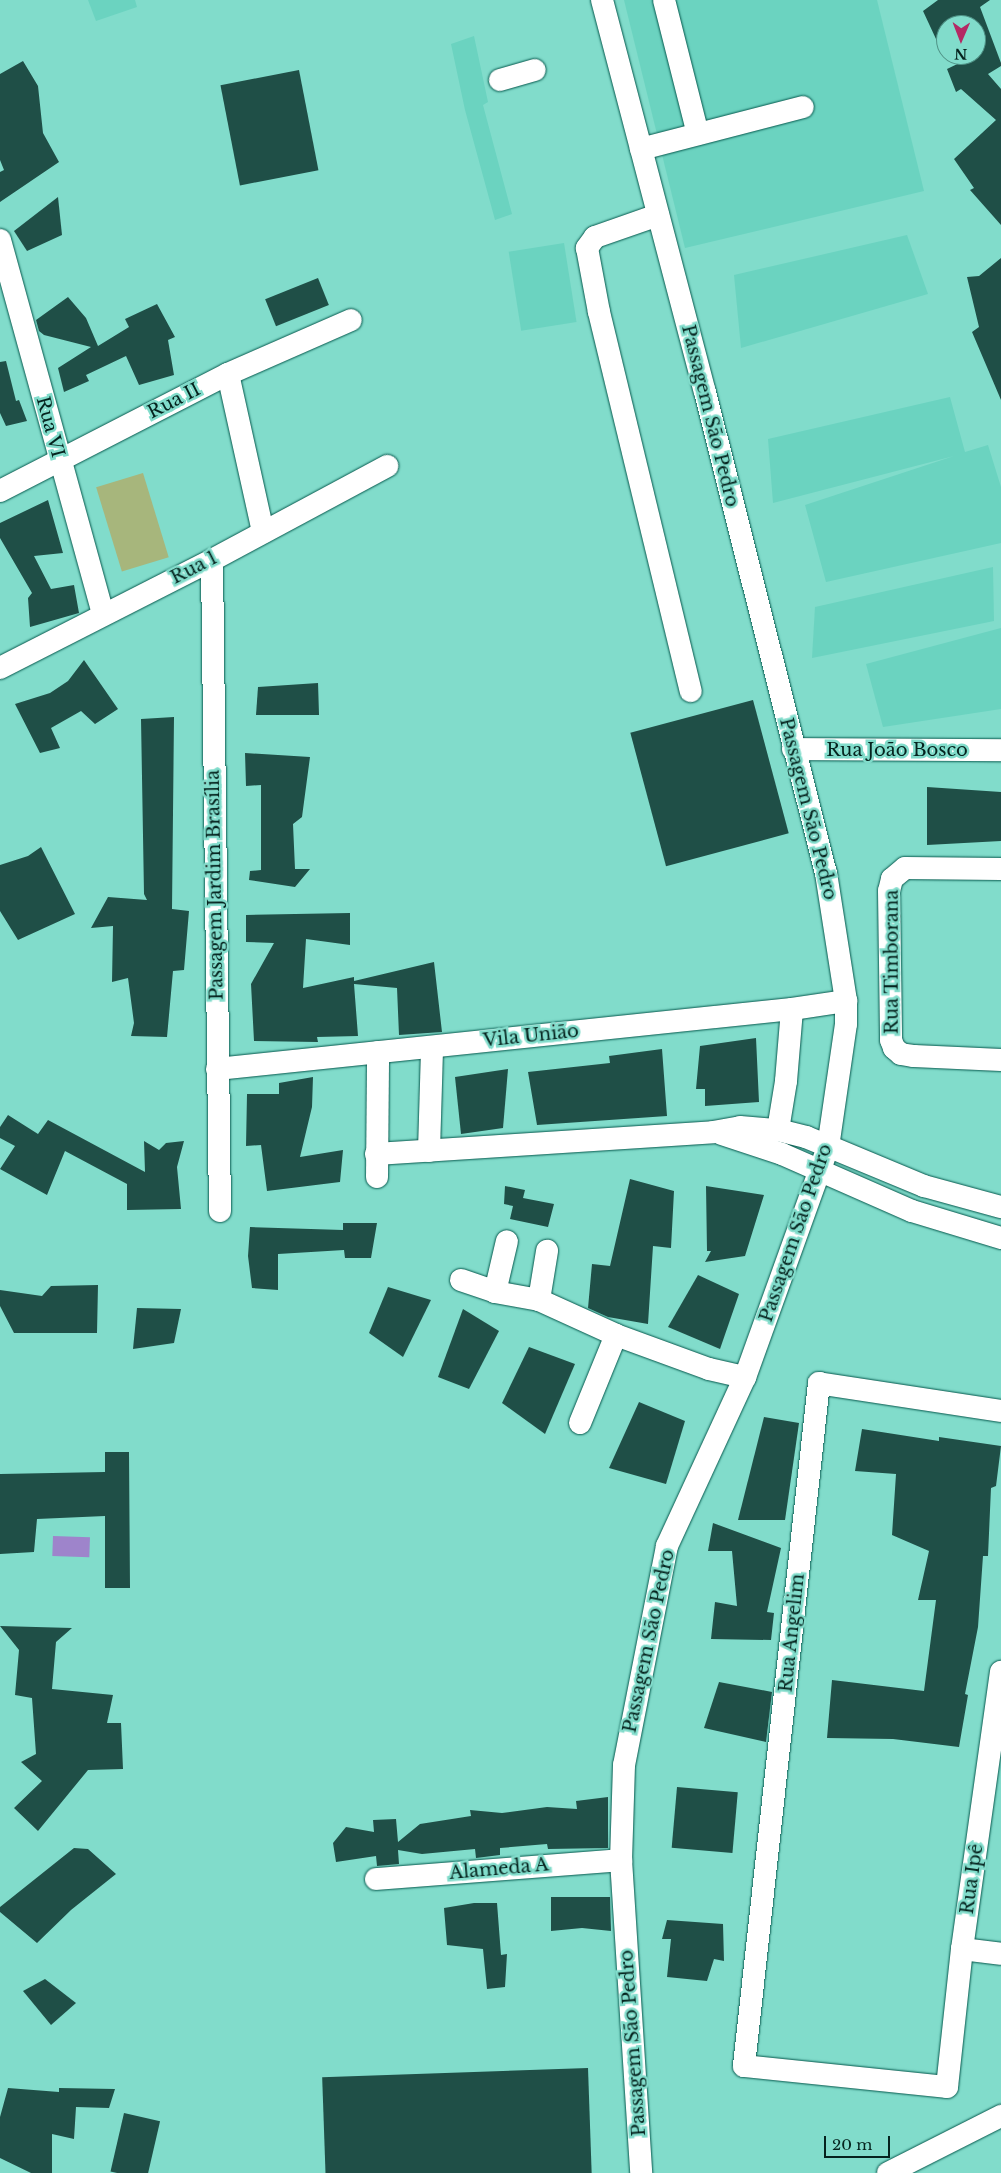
<!DOCTYPE html>
<html>
<head>
<meta charset="utf-8">
<style>
  body { margin:0 }
  #map { position:relative; width:1001px; height:2173px; overflow:hidden; background:#81dccb; font-family:"Libre Baskerville",serif }
  div>[style] { position:absolute }
  [style*='--x'] { left:calc(var(--x)*1px); top:calc(var(--y)*1px); width:calc(var(--w)*1px); rotate:calc(var(--a)*1deg) }
  .built>* { inset:0; background:#6bd3c0; transform-origin:0 0 }
  .green>* { inset:0; background:#a7b67c; transform-origin:0 0 }
  .water>* { inset:0; background:#9e84cb; transform-origin:0 0 }
  .building>* { inset:0; background:#1f4f47; transform-origin:0 0 }
  .roads { filter:drop-shadow(0 0 1px #06584d) drop-shadow(0 0 1px #06584d) }
  .minor>* { height:22px; margin:-11px; padding:0 11px; transform-origin:11px; border-radius:11px; background:#fff }
  span { translate:-50% -50%; white-space:nowrap; text-align:center; line-height:1.15; -webkit-text-stroke:5px #81dccb; paint-order:stroke }
  .street-label { font-size:18px; color:#05231e }
  .north { position:absolute; left:936px; top:15px; width:50px; height:50px; box-sizing:border-box; background:#81dccb; border:1px solid #4f9286; border-radius:50%; rotate:181deg; font-size:14px; font-weight:700; line-height:20px; text-align:center; color:#05231e }
  .north::after { content:''; display:block; margin:auto; width:18px; height:22px; background:#b42964; clip-path:polygon(50% 0,100% 100%,50% 72%,0 100%) }
  .scale { position:absolute; left:824px; top:2136px; width:66px; height:22px; box-sizing:border-box; border:2px solid #05231e; border-top:0; padding-left:6px; font-size:15px; line-height:18px; white-space:nowrap; color:#05231e; -webkit-text-stroke:4px #81dccb; paint-order:stroke }
</style>
</head>
<body>
<div id="map">
  <div class="built">
    <i style="clip-path:polygon(88px 0,135px 0,137px 7px,96px 21px)"></i>
    <i style="clip-path:polygon(624px 0,877px 0,924px 191px,685px 248px)"></i>
    <i style="clip-path:polygon(474px 36px,488px 102px,483px 105px,512px 214px,495px 220px,465px 110px,451px 44px)"></i>
    <i style="clip-path:polygon(907px 235px,928px 294px,741px 348px,734px 275px)"></i>
    <i style="left:564px;top:243px;width:80px;height:56px;rotate:81deg"></i>
    <i style="clip-path:polygon(950px 397px,965px 452px,988px 445px,1001px 487px,1001px 543px,826px 582px,805px 505px,954px 456px,773px 503px,768px 439px)"></i>
    <i style="clip-path:polygon(993px 567px,994px 621px,812px 658px,815px 607px)"></i>
    <i style="clip-path:polygon(1001px 628px,1001px 709px,883px 727px,866px 664px)"></i>
  </div>
  <div class="green">
    <i style="left:143px;top:473px;width:88px;height:49px;rotate:73deg"></i>
  </div>
  <div class="water">
    <i style="left:53px;top:1536px;width:37px;height:20px;rotate:2deg"></i>
  </div>
  <div class="building">
    <i style="clip-path:polygon(938px 0,990px 0,980px 7px,1001px 63px,1001px 66px,988px 74px,1001px 89px,1001px 225px,970px 190px,974px 188px,954px 159px,996px 120px,961px 89px,956px 92px,947px 69px,976px 55px,976px 25px,964px 25px,962px 20px,956px 25px,946px 25px,946px 32px,936px 39px,923px 11px)"></i>
    <i style="clip-path:polygon(23px 61px,38px 86px,43px 133px,59px 162px,0 202px,0 172px,4px 170px,0 160px,0 74px)"></i>
    <i style="left:299px;top:70px;width:102px;height:80px;rotate:79deg"></i>
    <i style="clip-path:polygon(58px 197px,62px 235px,27px 251px,14px 231px)"></i>
    <i style="clip-path:polygon(1001px 258px,1001px 400px,972px 332px,979px 327px,967px 277px,979px 276px)"></i>
    <i style="left:318px;top:278px;width:29px;height:57px;rotate:68deg"></i>
    <i style="clip-path:polygon(68px 297px,86px 318px,98px 346px,129px 327px,125px 319px,157px 304px,175px 337px,168px 340px,174px 375px,139px 385px,126px 356px,86px 375px,89px 381px,64px 392px,58px 368px,91px 347px,44px 335px,39px 331px,36px 320px)"></i>
    <i style="clip-path:polygon(6px 361px,16px 401px,19px 400px,27px 421px,6px 426px,0 413px,0 362px)"></i>
    <i style="clip-path:polygon(48px 500px,63px 553px,34px 556px,51px 589px,74px 585px,79px 613px,30px 627px,28px 598px,32px 593px,0 538px,0 523px)"></i>
    <i style="clip-path:polygon(84px 660px,118px 709px,95px 724px,81px 711px,51px 728px,60px 748px,40px 753px,15px 704px,50px 693px,68px 681px)"></i>
    <i style="clip-path:polygon(318px 683px,319px 715px,256px 715px,258px 687px)"></i>
    <i style="left:753px;top:700px;width:138px;height:127px;rotate:75deg"></i>
    <i style="clip-path:polygon(174px 717px,172px 909px,189px 911px,184px 970px,173px 971px,167px 1037px,131px 1036px,134px 1023px,128px 978px,112px 982px,113px 926px,91px 928px,108px 897px,147px 900px,144px 894px,141px 719px)"></i>
    <i style="clip-path:polygon(245px 753px,310px 757px,302px 817px,293px 824px,295px 869px,310px 869px,295px 887px,249px 880px,250px 871px,261px 870px,261px 785px,246px 786px)"></i>
    <i style="clip-path:polygon(927px 787px,1001px 792px,1001px 841px,927px 845px)"></i>
    <i style="clip-path:polygon(41px 847px,75px 914px,18px 940px,0 911px,0 865px,28px 856px)"></i>
    <i style="clip-path:polygon(350px 913px,350px 945px,306px 939px,303px 988px,354px 977px,354px 981px,434px 962px,442px 1032px,399px 1035px,397px 988px,354px 984px,358px 1036px,317px 1037px,318px 1042px,254px 1041px,251px 984px,274px 943px,246px 942px,246px 915px)"></i>
    <i style="clip-path:polygon(756px 1038px,759px 1102px,705px 1106px,705px 1089px,696px 1089px,700px 1046px)"></i>
    <i style="clip-path:polygon(662px 1049px,667px 1116px,537px 1125px,528px 1072px,610px 1063px,609px 1056px)"></i>
    <i style="clip-path:polygon(508px 1069px,503px 1128px,461px 1134px,455px 1077px)"></i>
    <i style="clip-path:polygon(313px 1077px,312px 1107px,300px 1157px,343px 1150px,340px 1182px,267px 1191px,261px 1145px,246px 1146px,247px 1094px,279px 1094px,279px 1083px)"></i>
    <i style="clip-path:polygon(8px 1115px,38px 1134px,48px 1120px,145px 1172px,144px 1141px,159px 1150px,166px 1143px,184px 1141px,177px 1167px,181px 1209px,127px 1210px,127px 1184px,65px 1151px,47px 1195px,0 1169px,15px 1146px,0 1138px,0 1127px)"></i>
    <i style="clip-path:polygon(630px 1179px,674px 1191px,671px 1248px,653px 1246px,648px 1324px,608px 1317px,588px 1308px,592px 1264px,610px 1266px)"></i>
    <i style="clip-path:polygon(505px 1186px,525px 1190px,523px 1198px,554px 1204px,548px 1227px,510px 1219px,513px 1206px,504px 1204px)"></i>
    <i style="clip-path:polygon(706px 1186px,764px 1195px,745px 1256px,705px 1262px,711px 1251px,707px 1251px)"></i>
    <i style="clip-path:polygon(343px 1223px,377px 1223px,371px 1258px,345px 1258px,344px 1250px,278px 1254px,278px 1290px,252px 1288px,248px 1256px,250px 1227px,343px 1230px)"></i>
    <i style="clip-path:polygon(698px 1275px,739px 1294px,720px 1349px,668px 1327px)"></i>
    <i style="clip-path:polygon(98px 1285px,97px 1333px,14px 1333px,0 1306px,0 1290px,42px 1296px,51px 1286px)"></i>
    <i style="clip-path:polygon(388px 1287px,431px 1300px,403px 1357px,369px 1333px)"></i>
    <i style="clip-path:polygon(137px 1308px,181px 1309px,174px 1343px,133px 1349px)"></i>
    <i style="clip-path:polygon(463px 1309px,499px 1331px,469px 1389px,438px 1377px)"></i>
    <i style="clip-path:polygon(529px 1347px,575px 1364px,545px 1434px,502px 1403px)"></i>
    <i style="clip-path:polygon(639px 1402px,685px 1421px,666px 1484px,609px 1468px)"></i>
    <i style="clip-path:polygon(764px 1417px,799px 1423px,785px 1520px,738px 1520px)"></i>
    <i style="clip-path:polygon(862px 1429px,939px 1441px,939px 1437px,1001px 1446px,996px 1486px,991px 1488px,988px 1556px,983px 1556px,978px 1627px,965px 1694px,968px 1695px,959px 1747px,893px 1739px,827px 1738px,832px 1680px,924px 1691px,936px 1600px,918px 1600px,929px 1551px,892px 1535px,896px 1474px,855px 1471px)"></i>
    <i style="clip-path:polygon(105px 1452px,129px 1452px,130px 1588px,105px 1588px,105px 1516px,37px 1519px,34px 1552px,0 1554px,0 1474px,105px 1472px)"></i>
    <i style="clip-path:polygon(713px 1523px,781px 1548px,767px 1612px,774px 1613px,771px 1640px,711px 1639px,715px 1602px,737px 1606px,732px 1551px,708px 1551px)"></i>
    <i style="clip-path:polygon(0 1626px,72px 1628px,56px 1642px,52px 1689px,113px 1695px,107px 1723px,121px 1723px,123px 1769px,88px 1770px,38px 1831px,14px 1808px,42px 1781px,21px 1762px,36px 1754px,32px 1698px,15px 1695px,19px 1650px)"></i>
    <i style="clip-path:polygon(719px 1682px,772px 1692px,766px 1742px,704px 1728px)"></i>
    <i style="left:677px;top:1787px;width:61px;height:61px;rotate:5deg"></i>
    <i style="clip-path:polygon(608px 1797px,608px 1848px,548px 1849px,547px 1844px,500px 1848px,500px 1855px,476px 1858px,475px 1849px,422px 1854px,398px 1850px,399px 1864px,377px 1866px,376px 1856px,336px 1862px,333px 1843px,346px 1827px,374px 1832px,373px 1820px,396px 1819px,398px 1842px,420px 1824px,471px 1816px,470px 1810px,502px 1813px,547px 1807px,577px 1809px,576px 1801px)"></i>
    <i style="clip-path:polygon(74px 1848px,88px 1849px,116px 1874px,71px 1910px,37px 1943px,0 1912px,0 1907px)"></i>
    <i style="clip-path:polygon(551px 1897px,610px 1897px,611px 1931px,582px 1928px,551px 1931px)"></i>
    <i style="clip-path:polygon(474px 1903px,497px 1903px,501px 1955px,507px 1954px,505px 1987px,487px 1989px,483px 1949px,447px 1945px,444px 1908px)"></i>
    <i style="clip-path:polygon(667px 1920px,723px 1924px,724px 1961px,714px 1959px,707px 1981px,667px 1977px,671px 1939px,662px 1939px)"></i>
    <i style="clip-path:polygon(45px 1979px,76px 2003px,51px 2025px,23px 1991px)"></i>
    <i style="left:588px;top:2068px;width:105px;height:266px;rotate:88deg"></i>
    <i style="clip-path:polygon(8px 2088px,59px 2092px,59px 2088px,115px 2089px,109px 2108px,76px 2107px,74px 2139px,52px 2134px,52px 2173px,31px 2173px,0 2158px,0 2117px)"></i>
    <i style="left:124px;top:2113px;width:37px;height:60px;rotate:13deg"></i>
  </div>
  <div class="roads">
    <div class="minor">
      <i style="--x:602;--y:0;--w:405;--a:75.3"></i>
      <i style="--x:705;--y:392;--w:496;--a:75.9"></i>
      <i style="--x:826;--y:873;--w:130;--a:81.1"></i>
      <i style="--x:846;--y:1001;--w:23;--a:90"></i>
      <i style="--x:846;--y:1024;--w:124;--a:98.3"></i>
      <i style="--x:828;--y:1147;--w:245;--a:109.8"></i>
      <i style="--x:745;--y:1377;--w:186;--a:114.8"></i>
      <i style="--x:667;--y:1546;--w:223;--a:101.1"></i>
      <i style="--x:624;--y:1765;--w:95;--a:91.8"></i>
      <i style="--x:621;--y:1860;--w:314;--a:86.3"></i>
      <i style="--x:664;--y:0;--w:138;--a:75.8"></i>
      <i style="--x:500;--y:80;--w:36;--a:-16"></i>
      <i style="--x:641;--y:149;--w:167;--a:-14.5"></i>
      <i style="--x:658;--y:215;--w:67;--a:160.8"></i>
      <i style="--x:595;--y:237;--w:14;--a:126"></i>
      <i style="--x:587;--y:248;--w:65;--a:79.4"></i>
      <i style="--x:599;--y:312;--w:390;--a:76.4"></i>
      <i style="--x:0;--y:240;--w:388;--a:74.6"></i>
      <i style="--x:228;--y:374;--w:162;--a:77.5"></i>
      <i style="--x:0;--y:491;--w:256;--a:-27.2"></i>
      <i style="--x:228;--y:374;--w:134;--a:-23.7"></i>
      <i style="--x:212;--y:560;--w:651;--a:89.3"></i>
      <i style="--x:0;--y:668;--w:238;--a:-27"></i>
      <i style="--x:212;--y:560;--w:199;--a:-28.2"></i>
      <i style="--x:793;--y:749;--w:208;--a:0.3"></i>
      <i style="--x:1001;--y:869;--w:96;--a:-179.4"></i>
      <i style="--x:905;--y:868;--w:17;--a:140"></i>
      <i style="--x:892;--y:879;--w:12;--a:104"></i>
      <i style="--x:889;--y:891;--w:149;--a:89.2"></i>
      <i style="--x:891;--y:1040;--w:9;--a:69"></i>
      <i style="--x:894;--y:1048;--w:9;--a:41"></i>
      <i style="--x:901;--y:1054;--w:13;--a:9"></i>
      <i style="--x:914;--y:1056;--w:87;--a:2.6"></i>
      <i style="--x:217;--y:1069;--w:578;--a:-5.96"></i>
      <i style="--x:792;--y:1009;--w:55;--a:-8.4"></i>
      <i style="--x:778;--y:1130;--w:50;--a:-80.7"></i>
      <i style="--x:786;--y:1081;--w:72;--a:-85.2"></i>
      <i style="--x:722;--y:1134;--w:63;--a:18.4"></i>
      <i style="--x:782;--y:1154;--w:142;--a:23.7"></i>
      <i style="--x:912;--y:1211;--w:93;--a:16.9"></i>
      <i style="--x:429;--y:1151;--w:104;--a:-88.3"></i>
      <i style="--x:376;--y:1154;--w:338;--a:-3.7"></i>
      <i style="--x:713;--y:1132;--w:27;--a:-10"></i>
      <i style="--x:740;--y:1127;--w:38;--a:5"></i>
      <i style="--x:778;--y:1130;--w:29;--a:14"></i>
      <i style="--x:806;--y:1137;--w:128;--a:22.6"></i>
      <i style="--x:924;--y:1186;--w:80;--a:15.3"></i>
      <i style="--x:377;--y:1177;--w:125;--a:-89.5"></i>
      <i style="--x:461;--y:1280;--w:36;--a:19"></i>
      <i style="--x:495;--y:1292;--w:45;--a:10.3"></i>
      <i style="--x:539;--y:1300;--w:85;--a:24.4"></i>
      <i style="--x:616;--y:1335;--w:99;--a:20.1"></i>
      <i style="--x:709;--y:1369;--w:37;--a:13"></i>
      <i style="--x:495;--y:1292;--w:52;--a:-76.8"></i>
      <i style="--x:539;--y:1300;--w:50;--a:-80.7"></i>
      <i style="--x:1001;--y:1411;--w:184;--a:-171.3"></i>
      <i style="--x:819;--y:1383;--w:687;--a:96.27"></i>
      <i style="--x:744;--y:2066;--w:204;--a:5.9"></i>
      <i style="--x:947;--y:2087;--w:139;--a:-83.8"></i>
      <i style="--x:962;--y:1949;--w:280;--a:-82"></i>
      <i style="--x:580;--y:1423;--w:95;--a:-67.8"></i>
      <i style="--x:376;--y:1879;--w:246;--a:-4.4"></i>
      <i style="--x:962;--y:1949;--w:39;--a:7"></i>
      <i style="--x:888;--y:2173;--w:127;--a:-26.8"></i>
    </div>
  </div>
  <div class="street-label">
    <span style="left:174px;top:401px;rotate:-27deg">Rua II</span>
    <span style="left:710px;top:416px;rotate:76deg">Passagem São Pedro</span>
    <span style="left:50px;top:427px;rotate:75deg">Rua VI</span>
    <span style="left:194px;top:568px;rotate:-27deg">Rua 1</span>
    <span style="left:897px;top:750px">Rua João Bosco</span>
    <span style="left:808px;top:809px;rotate:76deg">Passagem São Pedro</span>
    <span style="left:215px;top:885px;rotate:-91deg">Passagem Jardim Brasília</span>
    <span style="left:892px;top:962px;rotate:-90deg">Rua Timborana</span>
    <span style="left:531px;top:1036px;rotate:-6deg">Vila União</span>
    <span style="left:796px;top:1233px;rotate:-71deg">Passagem São Pedro</span>
    <span style="left:792px;top:1633px;rotate:-84deg">Rua Angelim</span>
    <span style="left:649px;top:1641px;rotate:-78deg">Passagem São Pedro</span>
    <span style="left:499px;top:1869px;rotate:-5deg">Alameda A</span>
    <span style="left:972px;top:1879px;rotate:-82deg">Rua Ipê</span>
    <span style="left:633px;top:2043px;rotate:-94deg">Passagem São Pedro</span>
  </div>
  <div class="north">N</div>
  <div class="scale">20 m</div>
</div>
</body>
</html>
